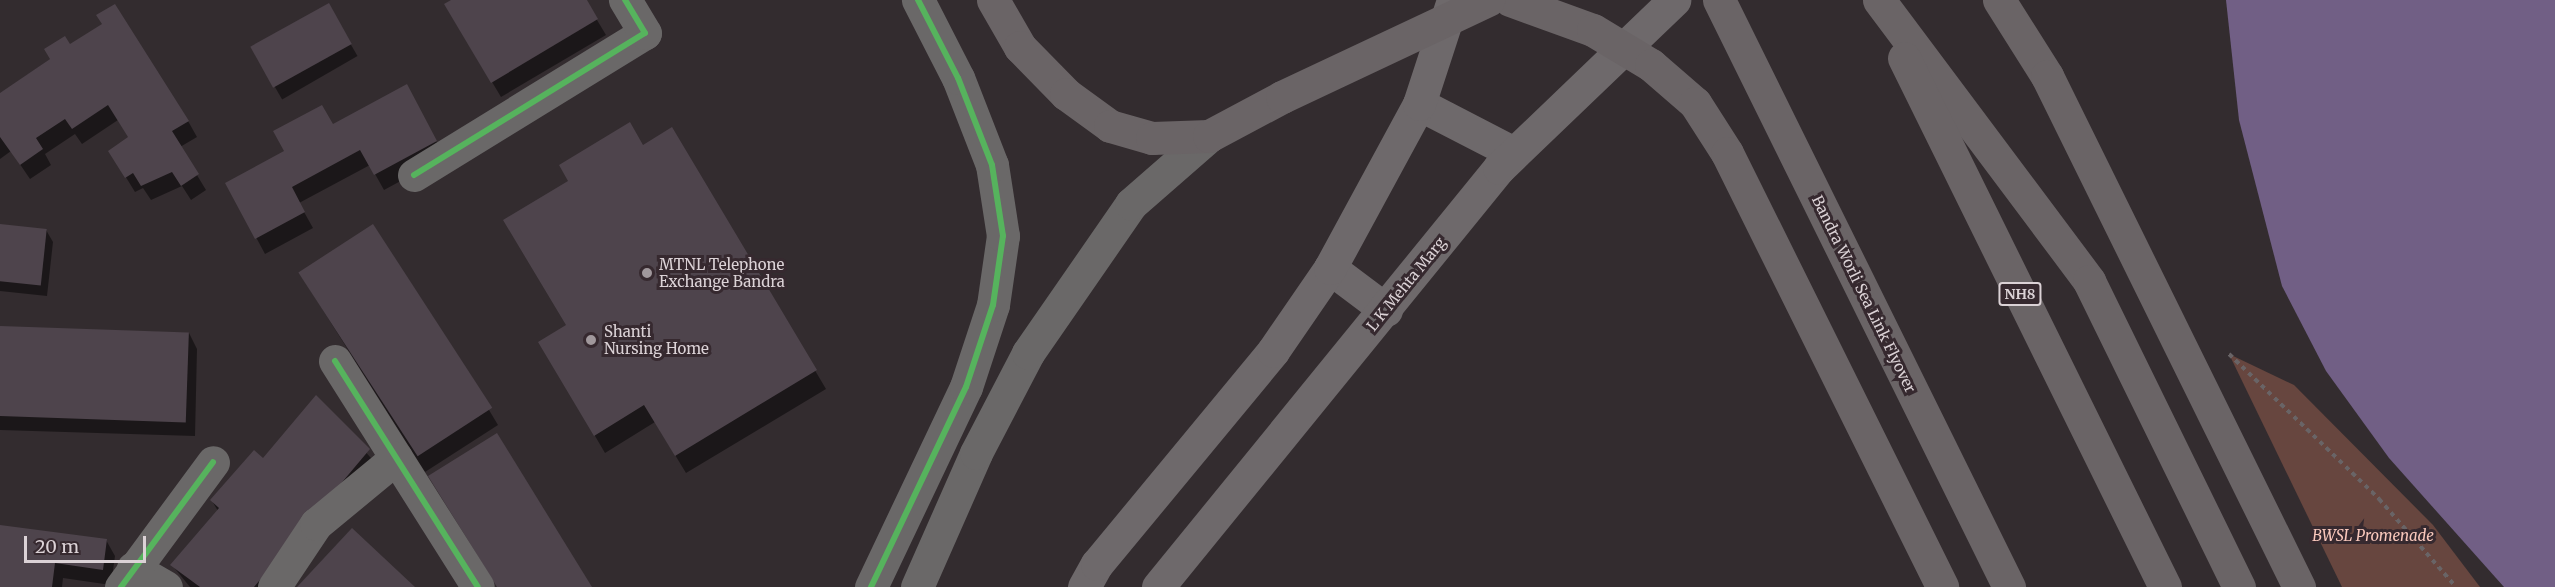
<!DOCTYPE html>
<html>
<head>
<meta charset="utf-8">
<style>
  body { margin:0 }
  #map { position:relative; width:2555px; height:587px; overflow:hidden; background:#332c2f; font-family:Merriweather,serif }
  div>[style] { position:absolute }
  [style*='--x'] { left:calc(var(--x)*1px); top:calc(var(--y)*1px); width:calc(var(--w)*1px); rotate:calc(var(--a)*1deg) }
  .green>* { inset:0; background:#67463f }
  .water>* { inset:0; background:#715f85 }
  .shadow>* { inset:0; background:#0007; transform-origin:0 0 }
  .building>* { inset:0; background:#4e444c; transform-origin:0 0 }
  .path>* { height:4px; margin-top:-2px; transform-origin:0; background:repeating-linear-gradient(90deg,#696466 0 4.5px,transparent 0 9px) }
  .minor>* { height:33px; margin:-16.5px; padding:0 16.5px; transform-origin:16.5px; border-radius:16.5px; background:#6a6868 }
  .tertiary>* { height:33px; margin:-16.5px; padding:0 16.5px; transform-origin:16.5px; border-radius:16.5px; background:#6a6868 }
  .secondary>* { height:33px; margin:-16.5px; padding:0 16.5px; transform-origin:16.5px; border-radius:16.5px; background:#6e696b }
  .motorway>* { height:33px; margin:-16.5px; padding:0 16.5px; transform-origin:16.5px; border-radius:16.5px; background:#6a6466 }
  .motorway-bridge>* { height:33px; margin:-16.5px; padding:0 16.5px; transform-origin:16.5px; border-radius:16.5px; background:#6a6466 }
  .cycleway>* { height:6px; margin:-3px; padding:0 3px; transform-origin:3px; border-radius:3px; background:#56b35d }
  .dots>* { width:16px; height:16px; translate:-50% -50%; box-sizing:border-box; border:3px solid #36292f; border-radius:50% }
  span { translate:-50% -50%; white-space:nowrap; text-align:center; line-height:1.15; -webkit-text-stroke:6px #36292f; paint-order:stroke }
  .shield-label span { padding:2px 4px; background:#36292f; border:2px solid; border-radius:4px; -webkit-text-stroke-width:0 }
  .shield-label { font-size:14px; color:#dbd2d6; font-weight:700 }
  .poi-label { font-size:15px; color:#dbd2d6 }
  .left { translate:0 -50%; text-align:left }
  .street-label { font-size:15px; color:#dbd2d6 }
  .park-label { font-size:15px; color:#f9c8bc; font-style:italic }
  .scale { position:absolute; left:24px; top:536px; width:122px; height:27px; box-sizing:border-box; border:3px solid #dbd2d6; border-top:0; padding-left:8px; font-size:18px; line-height:21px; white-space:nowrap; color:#dbd2d6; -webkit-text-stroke:4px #36292f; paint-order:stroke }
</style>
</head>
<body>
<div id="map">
  <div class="green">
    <i style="clip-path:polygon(2229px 354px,2294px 385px,2433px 525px,2480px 587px,2342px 587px)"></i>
  </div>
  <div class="water">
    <i style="clip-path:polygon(2226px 0,2555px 0,2555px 587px,2504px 587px,2389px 458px,2326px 371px,2282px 286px,2239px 120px)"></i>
  </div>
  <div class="shadow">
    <i style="clip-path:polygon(454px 0,585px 0,606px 35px,501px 97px,446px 5px)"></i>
    <i style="left:328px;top:5px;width:59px;height:87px;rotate:60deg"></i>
    <i style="clip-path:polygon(69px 46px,188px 121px,197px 137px,180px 147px,206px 190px,191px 200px,182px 186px,151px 200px,143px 188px,135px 192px,119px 166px,130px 138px,118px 120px,82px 144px,75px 134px,45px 154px,51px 165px,30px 179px,11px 151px,0 159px,0 94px)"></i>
    <i style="clip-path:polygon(415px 102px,445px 157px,384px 190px,370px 165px,299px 203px,313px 228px,265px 254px,227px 183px,333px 126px)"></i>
    <i style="clip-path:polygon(672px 129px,826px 389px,686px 473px,655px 422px,605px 453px,540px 342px,568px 326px,643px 147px)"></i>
    <i style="clip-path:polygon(0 226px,46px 230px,53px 242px,47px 296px,0 291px)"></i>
    <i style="clip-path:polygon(309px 288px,489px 410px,498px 425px,425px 472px)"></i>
    <i style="clip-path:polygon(0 327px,189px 333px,197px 349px,195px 436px,0 430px)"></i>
    <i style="clip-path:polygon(317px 397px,378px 466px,276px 587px,190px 587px,172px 565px,218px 511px,212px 501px,263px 460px)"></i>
    <i style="clip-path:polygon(0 526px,106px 540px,115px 556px,111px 585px,63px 578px,62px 587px,0 587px)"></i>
  </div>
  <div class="building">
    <i style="clip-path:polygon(451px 0,587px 0,598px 19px,491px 83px,444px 4px)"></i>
    <i style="left:329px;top:3px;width:47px;height:90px;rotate:61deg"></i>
    <i style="clip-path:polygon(115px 4px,189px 121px,172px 131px,199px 174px,181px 186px,172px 172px,141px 186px,133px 173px,125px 178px,108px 151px,128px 137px,108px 105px,72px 129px,65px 119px,36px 138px,43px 149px,20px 165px,0 137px,0 93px,50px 59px,44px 49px,65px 36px,70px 44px,102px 24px,96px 15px)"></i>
    <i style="clip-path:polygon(407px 84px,437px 141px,374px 175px,360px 150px,292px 187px,305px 212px,255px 239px,225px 183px,284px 151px,273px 131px,322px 105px,333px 124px)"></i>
    <i style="clip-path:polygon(630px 122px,643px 145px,672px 127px,817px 370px,675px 456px,644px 405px,594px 436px,538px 342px,566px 325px,503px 220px,568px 181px,559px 165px)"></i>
    <i style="left:0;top:224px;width:47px;height:57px;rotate:6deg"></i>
    <i style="left:373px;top:224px;width:219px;height:89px;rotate:57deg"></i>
    <i style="left:0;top:326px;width:189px;height:90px;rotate:2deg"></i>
    <i style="clip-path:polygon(316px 395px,370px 449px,254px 587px,200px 587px,170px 565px,219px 508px,210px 500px,254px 450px,263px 458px)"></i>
    <i style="clip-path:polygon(497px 433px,592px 587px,497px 587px,428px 476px)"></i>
    <i style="clip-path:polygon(0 525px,107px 539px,103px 570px,55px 563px,52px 587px,0 587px)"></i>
    <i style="clip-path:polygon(352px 528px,415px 587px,297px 587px)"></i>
  </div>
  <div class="path">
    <i style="--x:2229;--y:354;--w:209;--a:44"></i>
    <i style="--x:2379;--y:499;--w:117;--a:48.8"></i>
  </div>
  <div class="minor">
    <i style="--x:414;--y:175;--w:271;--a:-31.6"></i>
    <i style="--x:645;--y:33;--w:39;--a:-121"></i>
    <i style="--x:335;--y:361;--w:267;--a:57.7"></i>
    <i style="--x:133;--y:568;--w:38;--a:30"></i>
    <i style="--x:121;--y:587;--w:155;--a:-53.6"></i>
    <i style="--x:274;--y:587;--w:76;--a:-56.3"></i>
    <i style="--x:316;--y:524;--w:104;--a:-39.5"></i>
  </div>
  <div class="tertiary">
    <i style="--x:871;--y:587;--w:221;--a:-64.6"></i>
    <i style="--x:966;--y:387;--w:86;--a:-71.8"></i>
    <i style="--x:993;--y:305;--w:70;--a:-81.8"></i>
    <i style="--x:1003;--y:236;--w:72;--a:-98.8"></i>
    <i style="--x:992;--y:165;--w:93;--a:-111.3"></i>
    <i style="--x:958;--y:78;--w:88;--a:-117.1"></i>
    <i style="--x:917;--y:587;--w:146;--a:-66.2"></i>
    <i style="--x:976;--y:453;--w:113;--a:-62.5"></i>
    <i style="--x:1028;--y:353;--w:181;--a:-55.3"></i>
    <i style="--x:1131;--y:204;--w:103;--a:-41.1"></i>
  </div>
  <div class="secondary">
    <i style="--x:1419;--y:104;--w:107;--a:27.3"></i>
    <i style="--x:1330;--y:268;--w:70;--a:36.9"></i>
    <i style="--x:1084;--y:587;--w:26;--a:-61"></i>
    <i style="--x:1097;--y:564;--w:276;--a:-50.4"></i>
    <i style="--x:1273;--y:351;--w:101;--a:-55.5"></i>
    <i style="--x:1330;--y:268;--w:187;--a:-61.5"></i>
    <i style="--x:1419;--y:104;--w:109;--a:-71.9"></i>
    <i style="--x:1158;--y:587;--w:540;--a:-50.86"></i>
    <i style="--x:1499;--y:168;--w:243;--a:-43.8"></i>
  </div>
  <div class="motorway">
    <i style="--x:993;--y:0;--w:54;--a:60.1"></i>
    <i style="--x:1020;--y:47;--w:66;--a:45.6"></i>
    <i style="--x:1066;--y:94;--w:54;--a:36"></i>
    <i style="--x:1110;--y:126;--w:44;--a:15.9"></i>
    <i style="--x:1152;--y:138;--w:57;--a:-2"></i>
    <i style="--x:1209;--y:136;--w:83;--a:-28.1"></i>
    <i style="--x:1719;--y:0;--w:655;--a:63.71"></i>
    <i style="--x:1879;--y:0;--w:351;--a:53.2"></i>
    <i style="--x:2089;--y:281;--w:341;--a:63.9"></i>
    <i style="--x:1999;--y:0;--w:90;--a:57.7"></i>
    <i style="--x:2047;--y:76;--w:570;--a:63.75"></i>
    <i style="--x:1904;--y:58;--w:590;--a:63.74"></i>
  </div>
  <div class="motorway-bridge">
    <i style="--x:1510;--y:0;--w:88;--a:19.9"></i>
    <i style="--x:1593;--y:30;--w:68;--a:31.1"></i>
    <i style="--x:1651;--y:65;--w:58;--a:40.8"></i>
    <i style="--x:1695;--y:103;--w:59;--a:57.4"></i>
    <i style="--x:1727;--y:153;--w:484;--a:63.6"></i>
    <i style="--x:1282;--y:97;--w:228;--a:-25.2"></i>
  </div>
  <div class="cycleway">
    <i style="--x:414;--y:175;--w:271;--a:-31.6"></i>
    <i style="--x:645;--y:33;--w:39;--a:-121"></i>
    <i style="--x:335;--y:361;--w:267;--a:57.7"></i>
    <i style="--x:121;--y:587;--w:155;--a:-53.6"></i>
    <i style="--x:871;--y:587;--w:221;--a:-64.6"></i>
    <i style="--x:966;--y:387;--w:86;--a:-71.8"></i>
    <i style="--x:993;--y:305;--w:70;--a:-81.8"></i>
    <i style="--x:1003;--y:236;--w:72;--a:-98.8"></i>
    <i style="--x:992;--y:165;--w:93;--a:-111.3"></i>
    <i style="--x:958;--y:78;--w:88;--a:-117.1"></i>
  </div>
  <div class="dots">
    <i style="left:647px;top:273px;background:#a0989c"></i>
    <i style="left:591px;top:340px;background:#a0989c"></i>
  </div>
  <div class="shield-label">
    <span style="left:2020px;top:294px">NH8</span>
  </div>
  <div class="poi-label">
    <span class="left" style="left:659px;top:273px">MTNL Telephone<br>Exchange Bandra</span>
    <span class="left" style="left:604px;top:340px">Shanti<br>Nursing Home</span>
  </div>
  <div class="street-label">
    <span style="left:1406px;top:284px;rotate:-51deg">L K Mehta Marg</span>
    <span style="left:1864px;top:294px;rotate:64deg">Bandra Worli Sea Link Flyover</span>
  </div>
  <div class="park-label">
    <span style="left:2373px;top:536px">BWSL Promenade</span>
  </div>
  <div class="scale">20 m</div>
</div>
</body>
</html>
